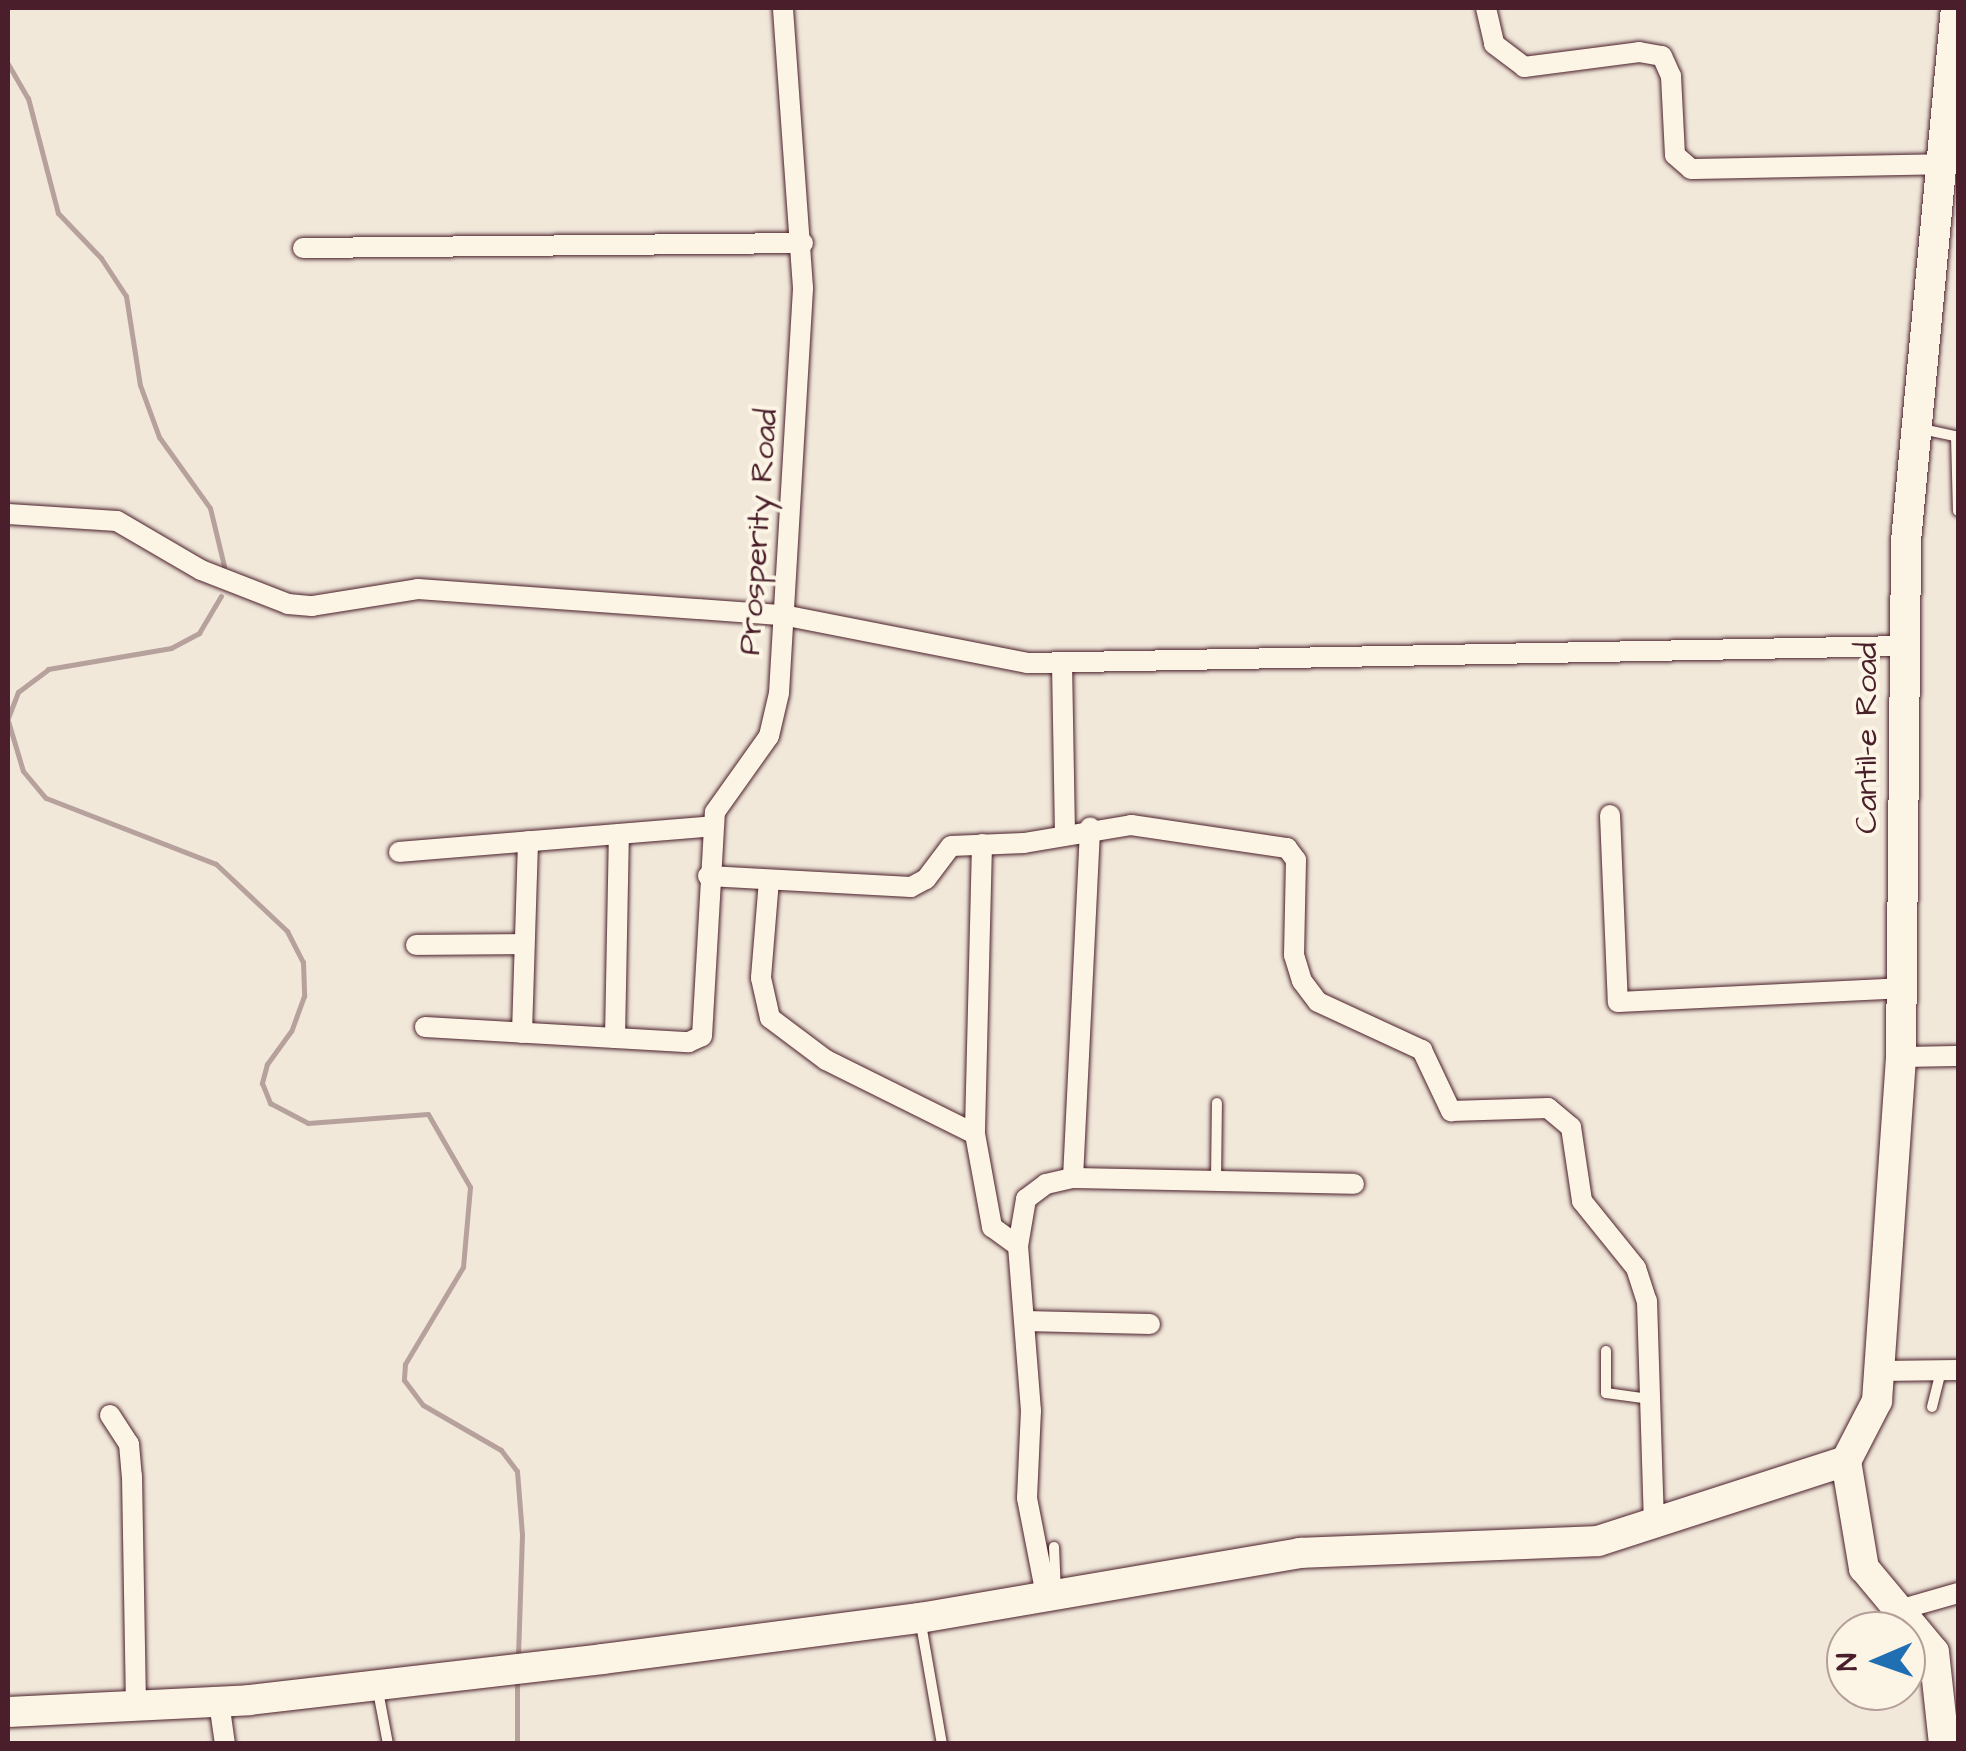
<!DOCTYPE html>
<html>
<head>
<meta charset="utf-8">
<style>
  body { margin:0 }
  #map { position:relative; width:1966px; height:1751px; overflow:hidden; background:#f1e8da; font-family:"Architects Daughter",sans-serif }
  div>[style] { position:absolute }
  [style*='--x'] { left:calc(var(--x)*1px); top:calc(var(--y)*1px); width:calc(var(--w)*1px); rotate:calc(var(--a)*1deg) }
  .stream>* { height:5px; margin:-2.5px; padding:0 2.5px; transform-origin:2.5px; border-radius:2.5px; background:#b6a19c }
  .roads { filter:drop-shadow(0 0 2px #4a1f2b) drop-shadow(0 0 2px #4a1f2b) }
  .lane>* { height:10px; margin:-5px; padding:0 5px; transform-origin:5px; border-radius:5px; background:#fcf5e5 }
  .street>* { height:20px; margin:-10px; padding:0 10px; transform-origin:10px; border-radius:10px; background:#fcf5e5 }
  .secondary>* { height:30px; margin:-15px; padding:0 15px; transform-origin:15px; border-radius:15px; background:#fcf5e5 }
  span { translate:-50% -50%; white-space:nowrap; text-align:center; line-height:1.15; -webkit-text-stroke:8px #fcf5e5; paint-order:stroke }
  .street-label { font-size:32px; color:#4a1f2b }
  .frame { position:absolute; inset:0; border:10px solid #4a1f2b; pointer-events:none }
  .north { position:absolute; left:1826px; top:1611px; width:100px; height:100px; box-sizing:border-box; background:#fcf5e5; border:2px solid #b59f9b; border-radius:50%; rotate:268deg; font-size:28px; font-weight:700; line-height:40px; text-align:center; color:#4a1f2b }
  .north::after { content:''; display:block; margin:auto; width:35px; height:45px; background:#1f6fb2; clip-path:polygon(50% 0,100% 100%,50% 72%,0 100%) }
</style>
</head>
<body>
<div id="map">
  <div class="stream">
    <i style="--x:8;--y:64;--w:39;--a:60"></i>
    <i style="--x:28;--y:98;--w:119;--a:75.4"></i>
    <i style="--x:58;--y:213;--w:62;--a:46.3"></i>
    <i style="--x:101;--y:258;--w:45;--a:56.7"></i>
    <i style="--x:126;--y:296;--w:90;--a:81.1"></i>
    <i style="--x:140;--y:385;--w:55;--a:69.9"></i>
    <i style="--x:159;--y:437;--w:87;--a:54.3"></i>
    <i style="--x:210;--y:508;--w:60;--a:76.4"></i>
    <i style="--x:8;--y:718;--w:28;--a:-69"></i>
    <i style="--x:18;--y:692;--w:38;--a:-37"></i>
    <i style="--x:48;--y:669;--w:125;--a:-9.7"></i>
    <i style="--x:171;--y:648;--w:32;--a:-28"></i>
    <i style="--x:199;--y:633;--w:43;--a:-59.3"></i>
    <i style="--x:8;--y:721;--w:52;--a:73.3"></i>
    <i style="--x:23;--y:771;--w:35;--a:50"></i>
    <i style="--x:46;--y:798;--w:182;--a:21.2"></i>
    <i style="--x:216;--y:864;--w:98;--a:43.3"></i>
    <i style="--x:287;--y:931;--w:35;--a:63"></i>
    <i style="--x:303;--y:962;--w:34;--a:88"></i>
    <i style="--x:304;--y:996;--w:37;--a:110"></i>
    <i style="--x:291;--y:1031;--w:41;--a:126"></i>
    <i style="--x:267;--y:1064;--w:20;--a:105"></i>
    <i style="--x:262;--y:1083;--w:22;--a:68"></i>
    <i style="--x:270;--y:1103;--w:43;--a:27.8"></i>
    <i style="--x:308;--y:1123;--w:120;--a:-4.3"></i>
    <i style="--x:428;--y:1114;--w:84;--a:60.1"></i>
    <i style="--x:470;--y:1187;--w:80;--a:95"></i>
    <i style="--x:463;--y:1267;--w:113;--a:120.9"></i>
    <i style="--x:405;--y:1364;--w:16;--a:94"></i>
    <i style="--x:404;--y:1380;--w:31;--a:53"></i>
    <i style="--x:423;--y:1405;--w:90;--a:30"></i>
    <i style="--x:501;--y:1450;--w:26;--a:53"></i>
    <i style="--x:517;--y:1471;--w:64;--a:85.5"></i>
    <i style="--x:522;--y:1535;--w:123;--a:91.9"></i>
    <i style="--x:517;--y:1744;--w:62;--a:-90"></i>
  </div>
  <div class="roads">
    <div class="lane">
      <i style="--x:1922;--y:429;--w:35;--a:12"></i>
      <i style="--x:1956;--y:436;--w:75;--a:88.5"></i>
      <i style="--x:1216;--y:1180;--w:77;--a:-89.3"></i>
      <i style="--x:1606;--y:1351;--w:42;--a:90"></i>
      <i style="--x:1606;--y:1393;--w:43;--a:7.9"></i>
      <i style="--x:1932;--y:1407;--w:37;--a:-76"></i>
      <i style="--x:1054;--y:1547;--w:46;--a:87.5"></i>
      <i style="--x:921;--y:1624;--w:122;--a:80.1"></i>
      <i style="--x:378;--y:1691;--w:54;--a:79.3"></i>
    </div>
    <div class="street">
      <i style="--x:1486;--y:8;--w:37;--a:77"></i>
      <i style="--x:1494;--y:44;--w:38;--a:37"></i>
      <i style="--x:1524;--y:67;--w:116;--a:-7.4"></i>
      <i style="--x:1639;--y:52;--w:23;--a:10"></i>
      <i style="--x:1662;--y:56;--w:22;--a:66"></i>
      <i style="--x:1671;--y:76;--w:79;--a:87.1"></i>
      <i style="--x:1675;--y:155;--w:21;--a:41"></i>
      <i style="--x:1691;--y:169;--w:252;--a:-1.1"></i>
      <i style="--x:303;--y:248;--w:500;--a:-0.57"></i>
      <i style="--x:8;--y:514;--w:109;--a:3.7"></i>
      <i style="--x:117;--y:521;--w:97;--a:30.3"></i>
      <i style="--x:201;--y:570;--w:93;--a:21.3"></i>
      <i style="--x:288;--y:604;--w:24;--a:5"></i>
      <i style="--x:312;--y:606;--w:107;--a:-9.1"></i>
      <i style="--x:418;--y:589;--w:366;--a:4.1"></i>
      <i style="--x:783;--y:615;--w:249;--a:11.1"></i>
      <i style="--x:1027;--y:663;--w:875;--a:-1.11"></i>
      <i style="--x:1062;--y:663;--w:168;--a:89"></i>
      <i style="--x:1610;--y:815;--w:187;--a:87.6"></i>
      <i style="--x:1618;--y:1002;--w:283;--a:-2.8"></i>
      <i style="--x:982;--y:844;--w:290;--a:91.4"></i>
      <i style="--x:975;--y:1134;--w:95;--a:79.6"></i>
      <i style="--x:992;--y:1227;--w:32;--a:36"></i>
      <i style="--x:399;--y:852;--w:314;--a:-4.7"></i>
      <i style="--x:708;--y:876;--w:203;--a:3.1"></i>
      <i style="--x:911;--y:887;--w:17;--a:-28"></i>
      <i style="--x:926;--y:879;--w:41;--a:-52.9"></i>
      <i style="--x:951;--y:846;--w:73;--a:-2.4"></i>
      <i style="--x:1024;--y:843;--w:109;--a:-9.5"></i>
      <i style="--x:1131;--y:825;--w:158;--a:8.4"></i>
      <i style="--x:1287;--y:848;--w:15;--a:53"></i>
      <i style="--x:1296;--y:860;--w:95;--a:91.2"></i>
      <i style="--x:1294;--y:955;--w:27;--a:73"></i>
      <i style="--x:1302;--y:981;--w:26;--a:53"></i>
      <i style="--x:1318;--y:1002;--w:115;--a:24.8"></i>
      <i style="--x:1422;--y:1050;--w:68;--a:64.6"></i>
      <i style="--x:1451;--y:1111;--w:97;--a:-1.8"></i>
      <i style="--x:1548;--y:1108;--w:30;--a:40"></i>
      <i style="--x:1571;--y:1127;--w:75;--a:81.5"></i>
      <i style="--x:1582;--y:1201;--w:86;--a:51.1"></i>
      <i style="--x:1636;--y:1268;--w:35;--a:72"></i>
      <i style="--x:1647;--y:1301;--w:226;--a:88.2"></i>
      <i style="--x:769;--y:880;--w:98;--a:94.7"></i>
      <i style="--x:761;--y:978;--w:41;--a:77.3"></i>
      <i style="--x:770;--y:1018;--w:70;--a:36.9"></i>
      <i style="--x:826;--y:1060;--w:166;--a:26.4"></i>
      <i style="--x:416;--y:945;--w:108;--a:-0.5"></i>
      <i style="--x:425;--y:1027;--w:264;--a:3.3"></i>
      <i style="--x:689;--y:1042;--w:14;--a:-25"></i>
      <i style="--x:702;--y:1036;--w:224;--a:-86.7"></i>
      <i style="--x:715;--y:812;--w:93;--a:-54.6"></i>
      <i style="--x:769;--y:736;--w:44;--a:-76.9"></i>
      <i style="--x:779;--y:693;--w:406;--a:-86.6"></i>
      <i style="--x:803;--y:288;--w:281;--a:-94.1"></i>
      <i style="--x:522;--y:1033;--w:192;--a:-88.2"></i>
      <i style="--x:615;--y:1038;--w:204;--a:-88.9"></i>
      <i style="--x:1901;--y:1057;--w:57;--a:-1"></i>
      <i style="--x:1073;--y:1178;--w:351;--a:-87.2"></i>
      <i style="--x:1025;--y:1321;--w:125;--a:1.4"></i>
      <i style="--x:1879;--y:1371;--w:79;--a:-0.7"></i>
      <i style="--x:110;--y:1415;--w:35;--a:57"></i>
      <i style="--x:129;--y:1444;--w:32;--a:85"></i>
      <i style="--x:132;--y:1476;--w:230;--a:89"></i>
      <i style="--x:1046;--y:1595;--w:99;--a:-101.1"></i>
      <i style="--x:1027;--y:1498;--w:87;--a:-87.4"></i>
      <i style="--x:1031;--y:1411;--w:166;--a:-94.5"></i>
      <i style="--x:1018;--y:1246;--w:48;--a:-80.3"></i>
      <i style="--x:1026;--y:1199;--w:25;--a:-37"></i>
      <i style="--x:1046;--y:1184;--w:28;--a:-13"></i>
      <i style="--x:1073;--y:1178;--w:281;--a:1.2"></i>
      <i style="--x:1895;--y:1611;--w:66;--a:-15.9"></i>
      <i style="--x:219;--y:1702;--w:42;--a:81.9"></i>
    </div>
    <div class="secondary">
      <i style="--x:1846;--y:1461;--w:68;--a:-62.7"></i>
      <i style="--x:1877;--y:1401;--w:345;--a:-86"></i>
      <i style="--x:1901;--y:1057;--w:516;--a:-89.44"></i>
      <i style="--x:1906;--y:541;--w:535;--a:-84.64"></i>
      <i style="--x:1846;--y:1461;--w:109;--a:80.5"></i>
      <i style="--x:1864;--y:1568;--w:109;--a:50.2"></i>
      <i style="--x:1934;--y:1652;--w:93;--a:83.8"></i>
      <i style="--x:8;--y:1712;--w:242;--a:-2.8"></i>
      <i style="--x:250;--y:1700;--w:355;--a:-6.6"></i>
      <i style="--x:603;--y:1659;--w:320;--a:-7.4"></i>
      <i style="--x:920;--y:1618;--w:386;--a:-9.7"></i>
      <i style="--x:1300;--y:1553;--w:298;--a:-2.3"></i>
      <i style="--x:1598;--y:1541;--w:261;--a:-17.9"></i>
    </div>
  </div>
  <div class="street-label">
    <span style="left:759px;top:532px;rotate:-86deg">Prosperity Road</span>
    <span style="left:1867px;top:738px;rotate:-90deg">Cantil-e Road</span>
  </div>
  <div class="frame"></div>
  <div class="north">N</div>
</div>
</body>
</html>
